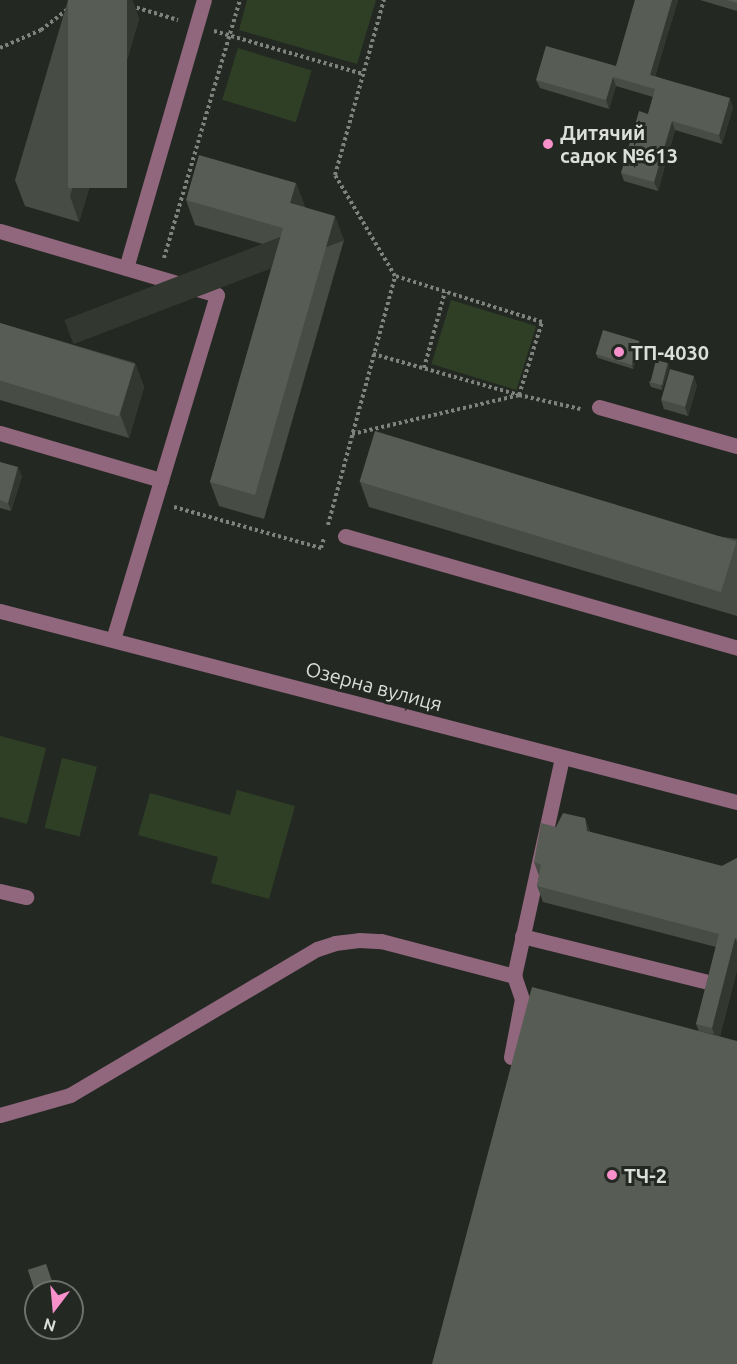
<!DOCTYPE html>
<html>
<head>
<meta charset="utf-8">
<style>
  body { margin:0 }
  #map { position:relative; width:737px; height:1364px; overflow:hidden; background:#242822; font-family:Ubuntu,sans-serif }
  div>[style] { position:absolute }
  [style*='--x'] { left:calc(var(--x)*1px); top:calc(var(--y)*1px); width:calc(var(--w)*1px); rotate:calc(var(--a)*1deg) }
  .green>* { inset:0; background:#2e3f25; transform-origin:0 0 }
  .path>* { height:4px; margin-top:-2px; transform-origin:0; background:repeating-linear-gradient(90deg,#7f827d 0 3px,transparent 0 6px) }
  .minor>* { height:15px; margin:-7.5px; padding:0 7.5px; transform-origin:7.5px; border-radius:7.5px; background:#90677d }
  .wall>* { inset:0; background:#474c45; transform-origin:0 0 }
  .shaded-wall>* { inset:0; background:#323730; transform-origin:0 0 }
  .building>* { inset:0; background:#575c55; transform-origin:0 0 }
  .dots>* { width:16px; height:16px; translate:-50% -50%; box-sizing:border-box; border:3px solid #242822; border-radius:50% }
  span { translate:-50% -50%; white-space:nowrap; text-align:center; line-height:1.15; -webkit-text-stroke:6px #242822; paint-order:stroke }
  .poi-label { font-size:20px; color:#dbded9; font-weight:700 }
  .left { translate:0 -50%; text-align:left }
  .street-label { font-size:20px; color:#dbded9 }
  .north { position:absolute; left:24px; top:1280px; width:60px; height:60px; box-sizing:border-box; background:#242822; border:2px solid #6d716b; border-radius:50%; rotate:196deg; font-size:16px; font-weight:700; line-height:24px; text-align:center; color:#dbded9 }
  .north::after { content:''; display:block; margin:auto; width:21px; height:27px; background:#f890cb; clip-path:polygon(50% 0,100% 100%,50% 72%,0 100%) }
</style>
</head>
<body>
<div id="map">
  <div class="green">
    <i style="clip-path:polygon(247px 0,376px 0,357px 64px,239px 30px)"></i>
    <i style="left:238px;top:48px;width:77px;height:54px;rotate:17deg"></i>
    <i style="left:451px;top:300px;width:89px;height:67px;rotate:17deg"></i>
    <i style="clip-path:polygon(0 736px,46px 748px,27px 824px,0 817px)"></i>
    <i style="left:62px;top:758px;width:36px;height:72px;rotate:14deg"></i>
    <i style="clip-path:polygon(237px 790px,295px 806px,269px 899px,211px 883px,218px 857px,138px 835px,150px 793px,230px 815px)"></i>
  </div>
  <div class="path">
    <i style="--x:131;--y:6;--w:49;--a:16.6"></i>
    <i style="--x:214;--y:31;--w:155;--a:16.1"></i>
    <i style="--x:0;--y:48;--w:45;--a:-23.7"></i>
    <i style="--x:41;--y:30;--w:36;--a:-38"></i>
    <i style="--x:164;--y:258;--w:269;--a:-73.6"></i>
    <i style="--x:373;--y:354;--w:152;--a:15.7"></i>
    <i style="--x:519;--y:395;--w:77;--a:-72.5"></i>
    <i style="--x:542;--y:322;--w:154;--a:-162.6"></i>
    <i style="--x:395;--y:276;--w:117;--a:-120.7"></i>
    <i style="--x:335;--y:175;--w:182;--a:-74.4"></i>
    <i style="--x:424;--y:368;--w:79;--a:-74.6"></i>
    <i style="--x:352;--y:434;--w:171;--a:-13.1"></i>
    <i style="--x:519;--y:395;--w:63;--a:12.9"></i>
    <i style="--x:174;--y:507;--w:153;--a:15.6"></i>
    <i style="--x:321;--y:548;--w:10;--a:-73"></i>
    <i style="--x:328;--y:525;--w:258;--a:-74.9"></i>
  </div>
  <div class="minor">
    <i style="--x:0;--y:231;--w:226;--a:16.4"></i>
    <i style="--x:217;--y:295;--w:360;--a:106.8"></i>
    <i style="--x:126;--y:268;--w:279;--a:-73.8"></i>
    <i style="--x:599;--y:407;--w:143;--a:15.8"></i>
    <i style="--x:0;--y:433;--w:168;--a:16.3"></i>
    <i style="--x:345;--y:536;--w:408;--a:15.9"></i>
    <i style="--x:0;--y:611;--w:761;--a:14.53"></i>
    <i style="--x:0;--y:891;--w:27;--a:13"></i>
    <i style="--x:522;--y:936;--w:200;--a:13.9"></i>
    <i style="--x:511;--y:1057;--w:59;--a:-79.3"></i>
    <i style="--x:522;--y:999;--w:24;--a:-109"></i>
    <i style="--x:514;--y:976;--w:224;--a:-77.6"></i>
    <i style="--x:0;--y:1115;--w:73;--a:-15.9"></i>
    <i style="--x:70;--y:1095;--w:287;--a:-30.6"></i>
    <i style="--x:317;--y:949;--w:19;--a:-18"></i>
    <i style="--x:335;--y:943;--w:24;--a:-7"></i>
    <i style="--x:359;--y:940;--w:22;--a:3"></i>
    <i style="--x:381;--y:941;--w:138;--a:14.7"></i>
  </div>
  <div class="wall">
    <i style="clip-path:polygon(68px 0,132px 0,139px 19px,79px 222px,25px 206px,15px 180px)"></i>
    <i style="clip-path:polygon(635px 0,678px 0,655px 76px,733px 107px,722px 144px,675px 130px,658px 191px,624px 181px,621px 173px,648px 114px,653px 97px,616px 86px,609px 109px,540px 88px,536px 80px,616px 66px)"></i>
    <i style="clip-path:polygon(700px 0,737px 0,737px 11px)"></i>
    <i style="clip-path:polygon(296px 183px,305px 207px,344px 240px,264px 519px,219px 506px,210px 482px,277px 248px,195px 225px,186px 200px)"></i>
    <i style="clip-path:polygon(0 323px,135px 363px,144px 387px,129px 438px,0 400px)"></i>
    <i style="clip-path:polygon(641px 346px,633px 369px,598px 358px,596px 354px)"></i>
    <i style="clip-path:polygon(668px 363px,669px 368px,662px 390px,651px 387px,649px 382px)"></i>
    <i style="clip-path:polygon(697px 385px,688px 416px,664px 409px,661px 400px)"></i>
    <i style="clip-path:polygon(0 462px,22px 476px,11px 511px,0 508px)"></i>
    <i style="clip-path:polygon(360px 482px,737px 539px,737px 616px,369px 507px)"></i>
    <i style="clip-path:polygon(585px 818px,590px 832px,722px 866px,737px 858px,737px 970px,720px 1036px,699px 1031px,696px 1024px,716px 947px,543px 902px,537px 886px,539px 876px,534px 862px,556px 827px)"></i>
    <i style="left:46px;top:1264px;width:23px;height:19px;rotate:70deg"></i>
  </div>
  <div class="shaded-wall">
    <i style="clip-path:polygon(127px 0,132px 0,139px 19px,79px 222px,70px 196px)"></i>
    <i style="clip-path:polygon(672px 0,678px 0,653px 83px,650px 75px)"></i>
    <i style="clip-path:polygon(613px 77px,616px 86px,609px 109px,606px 100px)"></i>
    <i style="clip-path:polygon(730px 98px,733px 107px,722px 144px,719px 135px)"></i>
    <i style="clip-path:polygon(672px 121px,675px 130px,658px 191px,654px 182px)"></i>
    <i style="clip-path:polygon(296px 183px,305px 207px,290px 203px)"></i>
    <i style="left:335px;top:216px;width:26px;height:290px;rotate:69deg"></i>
    <i style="clip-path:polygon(639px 341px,641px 346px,633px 369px,632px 365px)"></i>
    <i style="clip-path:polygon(135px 363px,144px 387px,129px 438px,120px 414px)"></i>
    <i style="clip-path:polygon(668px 363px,669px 368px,662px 390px,661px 386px)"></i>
    <i style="clip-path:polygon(694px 376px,697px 385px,688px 416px,685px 407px)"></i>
    <i style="clip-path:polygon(18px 467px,22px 476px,11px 511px,8px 503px)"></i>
    <i style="clip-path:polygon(585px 818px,591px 834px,587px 831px)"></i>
    <i style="clip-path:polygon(735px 938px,737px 942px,737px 970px,718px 1044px,712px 1028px)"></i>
  </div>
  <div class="building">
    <i style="left:68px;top:0;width:59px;height:188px"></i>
    <i style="clip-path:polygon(635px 0,672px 0,650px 75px,730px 98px,719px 135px,672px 121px,654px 182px,621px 173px,639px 111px,648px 114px,655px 89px,613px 77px,606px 100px,536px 80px,546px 46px,616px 66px)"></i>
    <i style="clip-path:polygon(727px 0,737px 0,737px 3px)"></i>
    <i style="clip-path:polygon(199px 155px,296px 183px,290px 203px,335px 216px,255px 495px,210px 482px,283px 228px,186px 200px)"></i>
    <i style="left:0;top:323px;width:141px;height:55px;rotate:17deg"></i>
    <i style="left:603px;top:330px;width:38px;height:25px;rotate:17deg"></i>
    <i style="left:656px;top:360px;width:12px;height:23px;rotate:14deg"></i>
    <i style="left:670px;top:369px;width:25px;height:32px;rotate:16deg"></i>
    <i style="left:375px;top:431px;width:378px;height:53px;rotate:17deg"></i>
    <i style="clip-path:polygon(0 462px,18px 467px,8px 503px,0 500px)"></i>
    <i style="clip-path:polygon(563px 813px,585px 818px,587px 831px,722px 866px,737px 858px,737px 938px,735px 938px,712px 1028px,696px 1024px,719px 934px,537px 886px,541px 865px,534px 862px,541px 823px,556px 827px)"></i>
    <i style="clip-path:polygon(532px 987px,737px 1041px,737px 1364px,432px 1364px)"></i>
    <i style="left:46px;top:1264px;width:19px;height:19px;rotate:72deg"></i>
  </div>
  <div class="dots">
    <i style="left:548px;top:144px;background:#f890cb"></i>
    <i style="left:619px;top:352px;background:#f890cb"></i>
    <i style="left:612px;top:1175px;background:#f890cb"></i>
  </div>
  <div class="poi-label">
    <span class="left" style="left:560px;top:144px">Дитячий<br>садок №613</span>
    <span class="left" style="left:631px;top:352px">ТП-4030</span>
    <span class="left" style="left:624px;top:1175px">ТЧ-2</span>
  </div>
  <div class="street-label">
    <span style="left:374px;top:686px;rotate:15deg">Озерна вулиця</span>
  </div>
  <div class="north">N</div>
</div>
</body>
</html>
